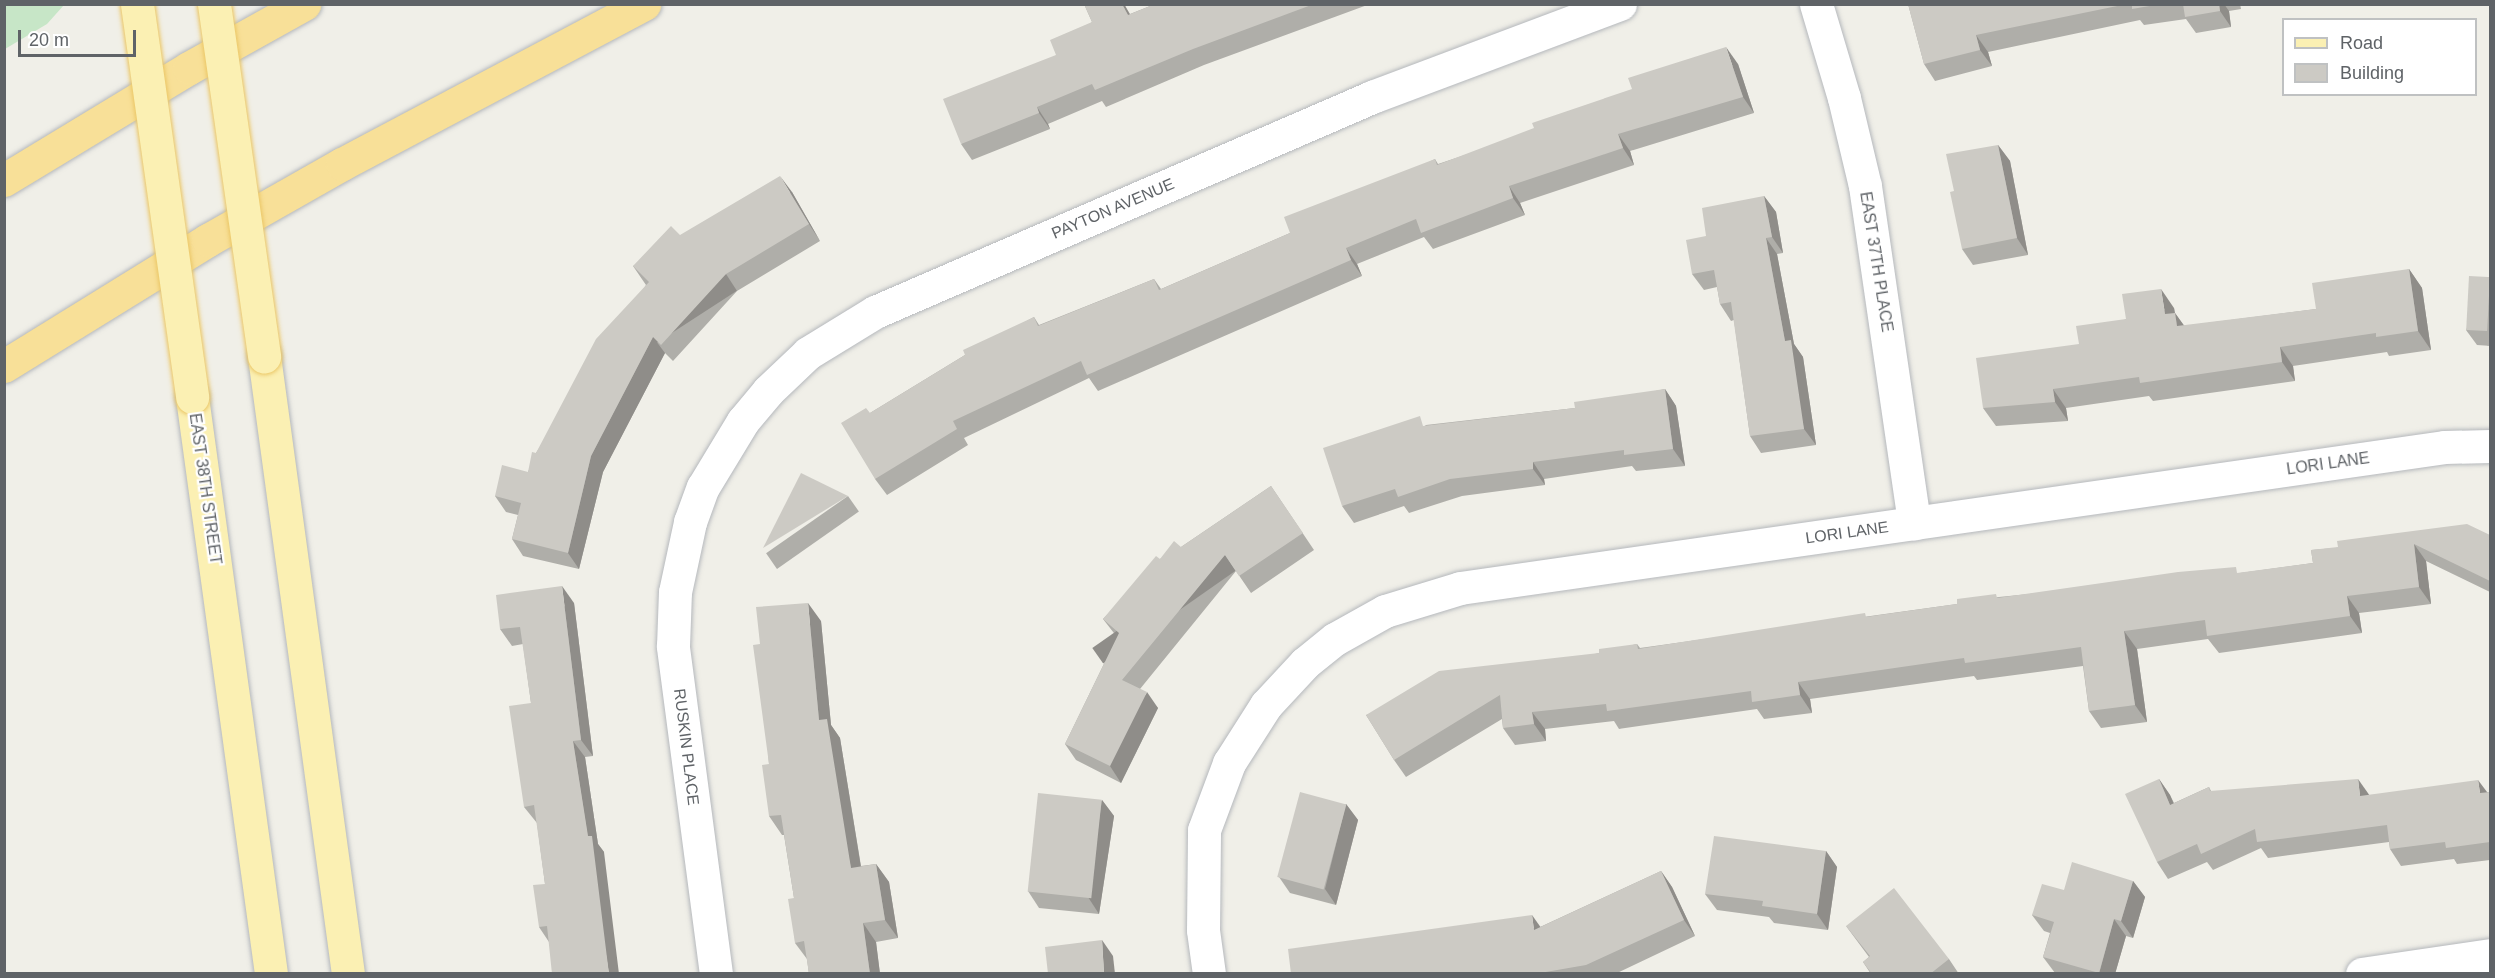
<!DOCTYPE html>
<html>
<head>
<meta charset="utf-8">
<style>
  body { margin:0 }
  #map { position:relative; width:2495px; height:978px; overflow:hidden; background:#f0efe8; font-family:Arial,sans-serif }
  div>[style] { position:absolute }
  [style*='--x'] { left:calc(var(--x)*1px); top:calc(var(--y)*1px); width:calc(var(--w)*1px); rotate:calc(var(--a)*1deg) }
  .green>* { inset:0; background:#c7e6c7 }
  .roads { filter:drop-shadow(0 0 2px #b5b8bc) drop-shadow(0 0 2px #b5b8bc) }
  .minor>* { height:33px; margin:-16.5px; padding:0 16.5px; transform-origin:16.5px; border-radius:16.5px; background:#fff }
  .major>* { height:33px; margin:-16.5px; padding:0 16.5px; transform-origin:16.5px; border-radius:16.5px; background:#fbf0b3 }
  .highway>* { height:33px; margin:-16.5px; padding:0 16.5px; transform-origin:16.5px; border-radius:16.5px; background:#f8e098 }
  .bridges { filter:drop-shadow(0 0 2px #ebc767) drop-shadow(0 0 2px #ebc767) }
  .major-bridge>* { height:33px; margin:-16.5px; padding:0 16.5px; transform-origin:16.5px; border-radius:16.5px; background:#fbf0b3 }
  .wall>* { inset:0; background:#afaea9; transform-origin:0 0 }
  .shaded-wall>* { inset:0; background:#8f8d89; transform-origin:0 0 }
  .building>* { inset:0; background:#cccac4; transform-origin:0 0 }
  span { translate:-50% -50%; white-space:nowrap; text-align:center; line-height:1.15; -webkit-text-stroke:4.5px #fff; paint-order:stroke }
  .street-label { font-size:16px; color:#5f6367 }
  .frame { position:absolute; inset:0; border:6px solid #5f6367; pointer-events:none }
  .legend { position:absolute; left:2282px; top:18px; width:195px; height:78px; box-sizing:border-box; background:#fff; border:2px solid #bfc1c2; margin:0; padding:8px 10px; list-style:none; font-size:18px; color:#5f6367 }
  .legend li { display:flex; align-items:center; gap:12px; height:30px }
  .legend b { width:30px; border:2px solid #bfc1c2 }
  .scale { position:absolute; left:18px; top:30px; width:118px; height:27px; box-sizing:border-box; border:3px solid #5f6367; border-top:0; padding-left:8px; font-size:18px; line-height:21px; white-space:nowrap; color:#5f6367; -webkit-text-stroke:4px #fff; paint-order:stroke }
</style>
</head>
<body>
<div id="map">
  <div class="green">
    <i style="clip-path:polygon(4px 5px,5px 4px,64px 5px,47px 24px,5px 49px)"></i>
  </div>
  <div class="roads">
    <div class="minor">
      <i style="--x:1816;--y:4;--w:98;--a:73.4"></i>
      <i style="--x:1844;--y:98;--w:90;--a:76.6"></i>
      <i style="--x:1865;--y:186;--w:341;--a:81.7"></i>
      <i style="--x:716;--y:974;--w:331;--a:-97.5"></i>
      <i style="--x:673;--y:646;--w:54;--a:-87.9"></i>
      <i style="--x:675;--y:592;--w:72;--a:-77.9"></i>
      <i style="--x:690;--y:522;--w:37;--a:-70"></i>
      <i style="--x:703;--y:487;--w:77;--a:-58.8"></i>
      <i style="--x:743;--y:421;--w:39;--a:-50"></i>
      <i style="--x:768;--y:391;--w:55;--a:-43.5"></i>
      <i style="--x:808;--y:353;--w:79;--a:-31.5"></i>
      <i style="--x:875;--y:312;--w:542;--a:-23.39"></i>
      <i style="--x:1372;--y:97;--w:265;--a:-20.6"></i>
      <i style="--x:1209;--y:974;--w:44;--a:-97.8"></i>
      <i style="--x:1203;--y:930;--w:100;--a:-89.4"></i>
      <i style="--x:1204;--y:830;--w:72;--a:-69.5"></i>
      <i style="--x:1229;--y:763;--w:69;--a:-57.5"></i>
      <i style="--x:1266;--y:705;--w:57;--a:-47.1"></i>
      <i style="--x:1305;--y:663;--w:38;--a:-39"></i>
      <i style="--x:1335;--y:639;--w:57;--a:-29.2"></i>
      <i style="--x:1385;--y:611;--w:78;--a:-17"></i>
      <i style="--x:1460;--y:588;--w:994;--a:-8.15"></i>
      <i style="--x:2444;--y:447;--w:46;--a:-1.2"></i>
      <i style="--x:2362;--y:974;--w:129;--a:-8.4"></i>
    </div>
    <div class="major">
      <i style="--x:264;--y:356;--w:624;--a:82.26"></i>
      <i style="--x:192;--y:397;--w:582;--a:82.2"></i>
    </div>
    <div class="highway">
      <i style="--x:4;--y:180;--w:216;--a:-31.2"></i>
      <i style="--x:189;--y:68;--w:132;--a:-29.1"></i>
      <i style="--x:4;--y:366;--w:240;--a:-31.7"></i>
      <i style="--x:208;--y:240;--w:154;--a:-29.6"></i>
      <i style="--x:342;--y:164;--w:342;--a:-27.9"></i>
    </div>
  </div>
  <div class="bridges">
    <div class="major-bridge">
      <i style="--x:137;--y:4;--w:397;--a:82"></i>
      <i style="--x:214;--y:4;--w:356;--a:81.9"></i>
    </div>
  </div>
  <div class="wall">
    <i style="clip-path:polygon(1084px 4px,1124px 4px,1130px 14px,1155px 4px,1370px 4px,1204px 65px,1106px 107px,1102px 101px,1048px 124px,1050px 129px,972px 160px,961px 144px,1092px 22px)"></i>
    <i style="clip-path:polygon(1908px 4px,2240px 4px,2241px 9px,2229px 11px,2231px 27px,2196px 33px,2186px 19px,2144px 25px,2140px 20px,1988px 52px,1992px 66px,1935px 81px,1924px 64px)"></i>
    <i style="clip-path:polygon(1738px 64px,1754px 113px,1630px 151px,1634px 165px,1520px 203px,1525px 215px,1433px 249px,1424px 237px,1357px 264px,1362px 276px,1098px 391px,1089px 378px,964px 438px,968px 445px,887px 495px,875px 479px,870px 413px,965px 355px,1034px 317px,1039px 325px,1154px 279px,1161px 289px,1290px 233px,1435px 159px,1438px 164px)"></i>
    <i style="clip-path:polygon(1998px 145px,2010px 161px,2028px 255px,1973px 265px,1962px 249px)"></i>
    <i style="clip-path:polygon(792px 192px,820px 241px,737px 291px,673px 361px,665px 353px,603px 472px,579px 569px,523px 556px,512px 539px,518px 515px,506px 512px,495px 496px,528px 472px,536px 453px,646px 285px,633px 266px)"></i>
    <i style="clip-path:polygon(1764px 196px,1776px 212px,1783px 253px,1777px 254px,1794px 344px,1803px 357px,1816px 445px,1761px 453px,1750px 436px,1734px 320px,1731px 321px,1720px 304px,1717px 287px,1704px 290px,1692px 274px,1706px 236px)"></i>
    <i style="clip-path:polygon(2409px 269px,2422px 288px,2431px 350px,2389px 356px,2387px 352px,2293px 366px,2295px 381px,2153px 401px,2149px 396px,2066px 408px,2068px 421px,1996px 426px,1983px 408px,2126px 319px,2174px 308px,2175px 313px,2184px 326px,2316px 309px)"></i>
    <i style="clip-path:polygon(2490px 277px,2490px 346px,2477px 345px,2466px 330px)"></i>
    <i style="clip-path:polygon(1665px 389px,1676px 406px,1685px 466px,1636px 471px,1632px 466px,1544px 479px,1545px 485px,1462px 496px,1409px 513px,1404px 506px,1354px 523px,1342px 506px,1426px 425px,1575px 408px)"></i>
    <i style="clip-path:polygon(1271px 486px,1314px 550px,1251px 593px,1236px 571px,1140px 689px,1158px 708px,1121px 783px,1076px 760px,1065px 744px,1117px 637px,1103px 619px,1160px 559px,1181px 547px)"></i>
    <i style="left:848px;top:496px;width:19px;height:100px;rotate:55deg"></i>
    <i style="clip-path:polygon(2490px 535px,2490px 592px,2426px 561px,2431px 604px,2359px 613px,2362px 633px,2219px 653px,2208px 639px,2137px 649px,2147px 722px,2101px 728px,2089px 711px,2083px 666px,1977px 680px,1974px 676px,1810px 699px,1812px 713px,1764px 719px,1757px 709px,1619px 729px,1614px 721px,1545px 729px,1546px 741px,1515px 745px,1503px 728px,1502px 719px,1406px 777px,1394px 760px,1366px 715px,1599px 653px,1637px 644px,1640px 648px,1957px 604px,1999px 597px,2240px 573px,2313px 563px,2311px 550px)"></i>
    <i style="clip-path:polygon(574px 603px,593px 756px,585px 757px,598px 844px,604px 852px,549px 942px,539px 927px,545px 884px,537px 823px,524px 807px,531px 703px,523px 644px,512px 646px,500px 629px)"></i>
    <i style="clip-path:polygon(821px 621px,831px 725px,840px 738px,861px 866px,876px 864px,889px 882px,898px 938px,876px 942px,880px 974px,809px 974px,807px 959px,795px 943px,794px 898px,784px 835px,782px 835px,769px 816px,769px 764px,760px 644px)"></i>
    <i style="clip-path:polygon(2159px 779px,2170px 795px,2174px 803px,2209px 787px,2211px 791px,2369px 795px,2490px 792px,2490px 860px,2457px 864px,2454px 859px,2401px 866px,2390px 849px,2389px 842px,2268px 858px,2261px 848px,2213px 870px,2207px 862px,2168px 879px,2157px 862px)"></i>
    <i style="clip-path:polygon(1102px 800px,1114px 816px,1099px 914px,1039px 908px,1028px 891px)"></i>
    <i style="clip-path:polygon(1346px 804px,1358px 820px,1336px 905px,1290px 893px,1279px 877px)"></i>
    <i style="clip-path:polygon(1826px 851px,1837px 867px,1828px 930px,1774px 923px,1769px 917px,1717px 910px,1705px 894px)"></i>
    <i style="clip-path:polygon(1661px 871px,1672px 887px,1695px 936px,1615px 974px,1291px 974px,1540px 927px)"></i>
    <i style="clip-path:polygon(2133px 881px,2145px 897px,2133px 938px,2126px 936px,2115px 974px,2055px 973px,2043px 957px,2050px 933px,2044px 931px,2032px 915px,2064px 890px)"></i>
    <i style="clip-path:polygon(1846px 926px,1949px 959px,1959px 974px,1871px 974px,1863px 962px,1869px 957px)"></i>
  </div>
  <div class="shaded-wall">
    <i style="clip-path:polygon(1122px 4px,1124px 4px,1139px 31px,1128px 15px)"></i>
    <i style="clip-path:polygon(2219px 4px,2224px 4px,2229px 11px,2231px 27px,2220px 11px)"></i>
    <i style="clip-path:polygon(1976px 35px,1988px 52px,1992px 66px,1980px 50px)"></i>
    <i style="clip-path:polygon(1726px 47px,1738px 64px,1754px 113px,1743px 97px)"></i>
    <i style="clip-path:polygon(1037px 107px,1048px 124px,1050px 129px,1039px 113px)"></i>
    <i style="clip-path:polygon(1618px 134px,1630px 151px,1634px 165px,1623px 148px)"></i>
    <i style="clip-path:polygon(1998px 145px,2010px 161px,2028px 255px,2017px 238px)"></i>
    <i style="clip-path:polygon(780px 176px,792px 192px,820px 241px,809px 224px)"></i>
    <i style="clip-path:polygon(1509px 186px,1520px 203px,1525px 215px,1513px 198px)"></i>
    <i style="clip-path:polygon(1764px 196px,1776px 212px,1783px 253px,1772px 237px)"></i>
    <i style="clip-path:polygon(1766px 238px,1777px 254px,1794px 344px,1803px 357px,1816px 445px,1804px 429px,1785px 341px)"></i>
    <i style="clip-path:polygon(1346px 248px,1357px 264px,1362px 276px,1351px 260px)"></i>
    <i style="clip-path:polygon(2409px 269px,2422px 288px,2431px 350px,2418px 331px)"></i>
    <i style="left:726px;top:274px;width:20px;height:96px;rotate:57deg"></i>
    <i style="clip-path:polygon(2161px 289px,2174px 308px,2178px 333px,2165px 314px)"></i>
    <i style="clip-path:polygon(2175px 313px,2188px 331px,2177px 326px)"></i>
    <i style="clip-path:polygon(653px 337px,665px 353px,603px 472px,579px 569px,568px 553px,591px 456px)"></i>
    <i style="clip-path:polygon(2280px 347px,2293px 366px,2295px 381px,2282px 362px)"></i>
    <i style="clip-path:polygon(1665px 389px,1676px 406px,1685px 466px,1673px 449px)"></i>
    <i style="clip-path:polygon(2053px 389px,2066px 408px,2068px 421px,2055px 402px)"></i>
    <i style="clip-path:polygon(1533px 462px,1544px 479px,1545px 485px,1533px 469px)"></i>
    <i style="clip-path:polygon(2414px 544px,2426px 561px,2431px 604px,2419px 587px)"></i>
    <i style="left:1225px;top:555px;width:19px;height:162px;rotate:55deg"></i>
    <i style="clip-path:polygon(562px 586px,574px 603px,593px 756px,581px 740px)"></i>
    <i style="clip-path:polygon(2347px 596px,2359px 613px,2362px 633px,2350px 616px)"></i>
    <i style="clip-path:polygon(808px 603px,821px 621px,831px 725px,840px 738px,864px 886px,851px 868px,819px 720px)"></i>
    <i style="clip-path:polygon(2124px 631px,2137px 649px,2147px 722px,2135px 705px)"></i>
    <i style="clip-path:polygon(1798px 682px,1810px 699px,1812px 713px,1800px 695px)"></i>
    <i style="clip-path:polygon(1147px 692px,1158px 708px,1121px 783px,1110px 766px)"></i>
    <i style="clip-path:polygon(1532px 712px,1545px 729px,1546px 741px,1534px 724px)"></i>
    <i style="clip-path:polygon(573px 741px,585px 757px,598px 844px,604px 852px,619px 974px,609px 974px)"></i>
    <i style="clip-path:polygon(2159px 779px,2170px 795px,2181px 821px,2170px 805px)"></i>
    <i style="clip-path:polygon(2358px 779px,2370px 796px,2360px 796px)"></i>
    <i style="clip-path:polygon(2478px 780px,2490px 796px,2480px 793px)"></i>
    <i style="clip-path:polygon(1102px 800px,1114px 816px,1099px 914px,1088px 897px)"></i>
    <i style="clip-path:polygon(1346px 804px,1358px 820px,1336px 905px,1325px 889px)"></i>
    <i style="clip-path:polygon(1826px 851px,1837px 867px,1828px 930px,1817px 914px)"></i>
    <i style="clip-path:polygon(876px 864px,889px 882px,898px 938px,885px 920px)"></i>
    <i style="clip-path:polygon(1661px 871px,1672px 887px,1695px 936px,1684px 920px)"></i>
    <i style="clip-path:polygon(2133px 881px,2145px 897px,2133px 938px,2121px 921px)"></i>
    <i style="clip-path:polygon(1532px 915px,1544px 932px,1534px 930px)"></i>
    <i style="clip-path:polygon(2114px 919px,2126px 936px,2115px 974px,2099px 974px)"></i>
    <i style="clip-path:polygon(863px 923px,876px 942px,880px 974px,870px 974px)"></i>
    <i style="clip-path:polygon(1102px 940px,1113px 956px,1115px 974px,1104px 974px)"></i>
  </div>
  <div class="building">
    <i style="clip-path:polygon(1084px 4px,1122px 4px,1128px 15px,1155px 4px,1314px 4px,1193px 49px,1095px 90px,1092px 84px,1037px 107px,1039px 113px,961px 144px,943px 99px,1056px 55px,1050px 40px,1092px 22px)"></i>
    <i style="clip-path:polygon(1908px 4px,2127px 4px,1976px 35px,1980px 50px,1924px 64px)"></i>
    <i style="clip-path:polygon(2132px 4px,2161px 4px,2132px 9px)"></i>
    <i style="clip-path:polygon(2183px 4px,2219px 4px,2220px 11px,2185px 17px)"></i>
    <i style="clip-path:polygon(1726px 47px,1743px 97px,1618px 134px,1623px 148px,1509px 186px,1513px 198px,1421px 233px,1416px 219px,1346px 248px,1351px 260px,1087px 375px,1081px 361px,953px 421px,957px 429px,875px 479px,841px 423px,866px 408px,870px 413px,965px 355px,963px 350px,1034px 317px,1038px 326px,1154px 279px,1159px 290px,1290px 233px,1284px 217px,1435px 159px,1437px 165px,1534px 128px,1532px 123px,1632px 89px,1628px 78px)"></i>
    <i style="clip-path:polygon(1998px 145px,2017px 238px,1962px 249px,1950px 192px,1954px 191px,1946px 154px)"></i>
    <i style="clip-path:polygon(780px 176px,809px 224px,726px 274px,661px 345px,653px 337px,591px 456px,568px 553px,512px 539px,521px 503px,495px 496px,502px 465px,528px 472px,532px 452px,536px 453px,596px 339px,649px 282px,633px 266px,671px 226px,680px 235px)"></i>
    <i style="clip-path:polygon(1764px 196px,1772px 237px,1766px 238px,1785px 341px,1791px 340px,1804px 429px,1750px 436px,1731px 302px,1720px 304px,1714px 270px,1692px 274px,1686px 240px,1706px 236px,1702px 208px)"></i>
    <i style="clip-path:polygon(2409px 269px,2418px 331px,2376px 337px,2376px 333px,2280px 347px,2282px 362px,2140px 383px,2139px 377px,2053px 389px,2055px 402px,1983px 408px,1976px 358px,2079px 344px,2076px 326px,2126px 319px,2122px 294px,2161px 289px,2165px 314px,2175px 313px,2177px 326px,2316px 309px,2312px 283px)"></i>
    <i style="left:2469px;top:276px;width:21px;height:54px;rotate:3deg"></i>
    <i style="clip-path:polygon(1665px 389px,1673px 449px,1624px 455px,1624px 450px,1533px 462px,1533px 469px,1450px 479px,1398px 497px,1395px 489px,1342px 506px,1323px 448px,1420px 416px,1423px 426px,1575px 408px,1574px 402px)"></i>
    <i style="clip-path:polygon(801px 473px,848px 496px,763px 548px)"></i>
    <i style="clip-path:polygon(1271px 486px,1303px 533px,1239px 576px,1225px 555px,1122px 680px,1147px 692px,1110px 766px,1065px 744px,1119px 633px,1103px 619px,1156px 556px,1160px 559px,1174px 541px,1181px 547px)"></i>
    <i style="clip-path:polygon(2467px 524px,2490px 535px,2490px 581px,2414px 544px,2419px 587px,2347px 596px,2350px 616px,2207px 636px,2205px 620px,2124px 631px,2135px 705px,2089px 711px,2081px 647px,1965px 663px,1964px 658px,1798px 682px,1800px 695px,1752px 702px,1751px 691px,1607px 711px,1606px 704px,1532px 712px,1534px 724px,1503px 728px,1500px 695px,1394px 760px,1366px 715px,1439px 671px,1599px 653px,1599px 649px,1637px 644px,1638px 649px,1865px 613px,1866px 617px,1957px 604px,1957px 599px,1996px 594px,1997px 598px,2178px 572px,2236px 567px,2237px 573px,2313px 563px,2311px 550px,2338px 547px,2337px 541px)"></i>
    <i style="clip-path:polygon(562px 586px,581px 740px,573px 741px,588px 836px,592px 836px,609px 974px,552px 974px,547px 926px,539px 927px,533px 885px,545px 884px,534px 805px,524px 807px,509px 706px,531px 703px,520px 627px,500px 629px,496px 595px)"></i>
    <i style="clip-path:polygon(808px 603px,819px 720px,827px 719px,851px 868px,876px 864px,885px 920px,863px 923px,870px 974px,809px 974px,804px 941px,795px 943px,788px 899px,794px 898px,781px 815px,769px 816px,762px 765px,769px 764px,753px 645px,760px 644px,756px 607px)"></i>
    <i style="clip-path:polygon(2159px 779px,2170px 805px,2209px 787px,2210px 791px,2358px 779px,2360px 796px,2478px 780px,2480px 793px,2490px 792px,2490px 842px,2446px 848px,2445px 842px,2390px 849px,2387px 825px,2257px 842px,2255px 829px,2201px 854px,2197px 844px,2157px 862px,2125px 794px)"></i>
    <i style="left:1300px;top:792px;width:48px;height:88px;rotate:15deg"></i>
    <i style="left:1038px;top:793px;width:64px;height:99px;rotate:6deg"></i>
    <i style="clip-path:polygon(1714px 836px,1826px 851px,1817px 914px,1762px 906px,1763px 901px,1705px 894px)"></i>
    <i style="clip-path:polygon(2072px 862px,2133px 881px,2121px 921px,2114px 919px,2099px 973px,2043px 957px,2054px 922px,2032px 915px,2042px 884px,2064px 890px)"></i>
    <i style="clip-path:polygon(1661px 871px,1684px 920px,1586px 965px,1534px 974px,1291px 974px,1288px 949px,1532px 915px,1534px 930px)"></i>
    <i style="clip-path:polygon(1894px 888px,1949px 959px,1930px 974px,1872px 974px,1863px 962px,1870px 956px,1846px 926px)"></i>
    <i style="clip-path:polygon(1102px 940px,1104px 974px,1048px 974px,1045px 947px)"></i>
  </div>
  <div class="street-label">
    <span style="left:1113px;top:209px;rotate:-23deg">PAYTON AVENUE</span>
    <span style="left:1876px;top:262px;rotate:81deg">EAST 37TH PLACE</span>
    <span style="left:2328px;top:464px;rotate:-8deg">LORI LANE</span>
    <span style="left:205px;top:489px;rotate:82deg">EAST 38TH STREET</span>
    <span style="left:1847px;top:533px;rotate:-8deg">LORI LANE</span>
    <span style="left:686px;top:747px;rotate:83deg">RUSKIN PLACE</span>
  </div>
  <div class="frame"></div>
  <ul class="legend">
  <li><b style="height:8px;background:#fbf0b3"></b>Road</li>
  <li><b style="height:16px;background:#cccac4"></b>Building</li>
  </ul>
  <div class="scale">20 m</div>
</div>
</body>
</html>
